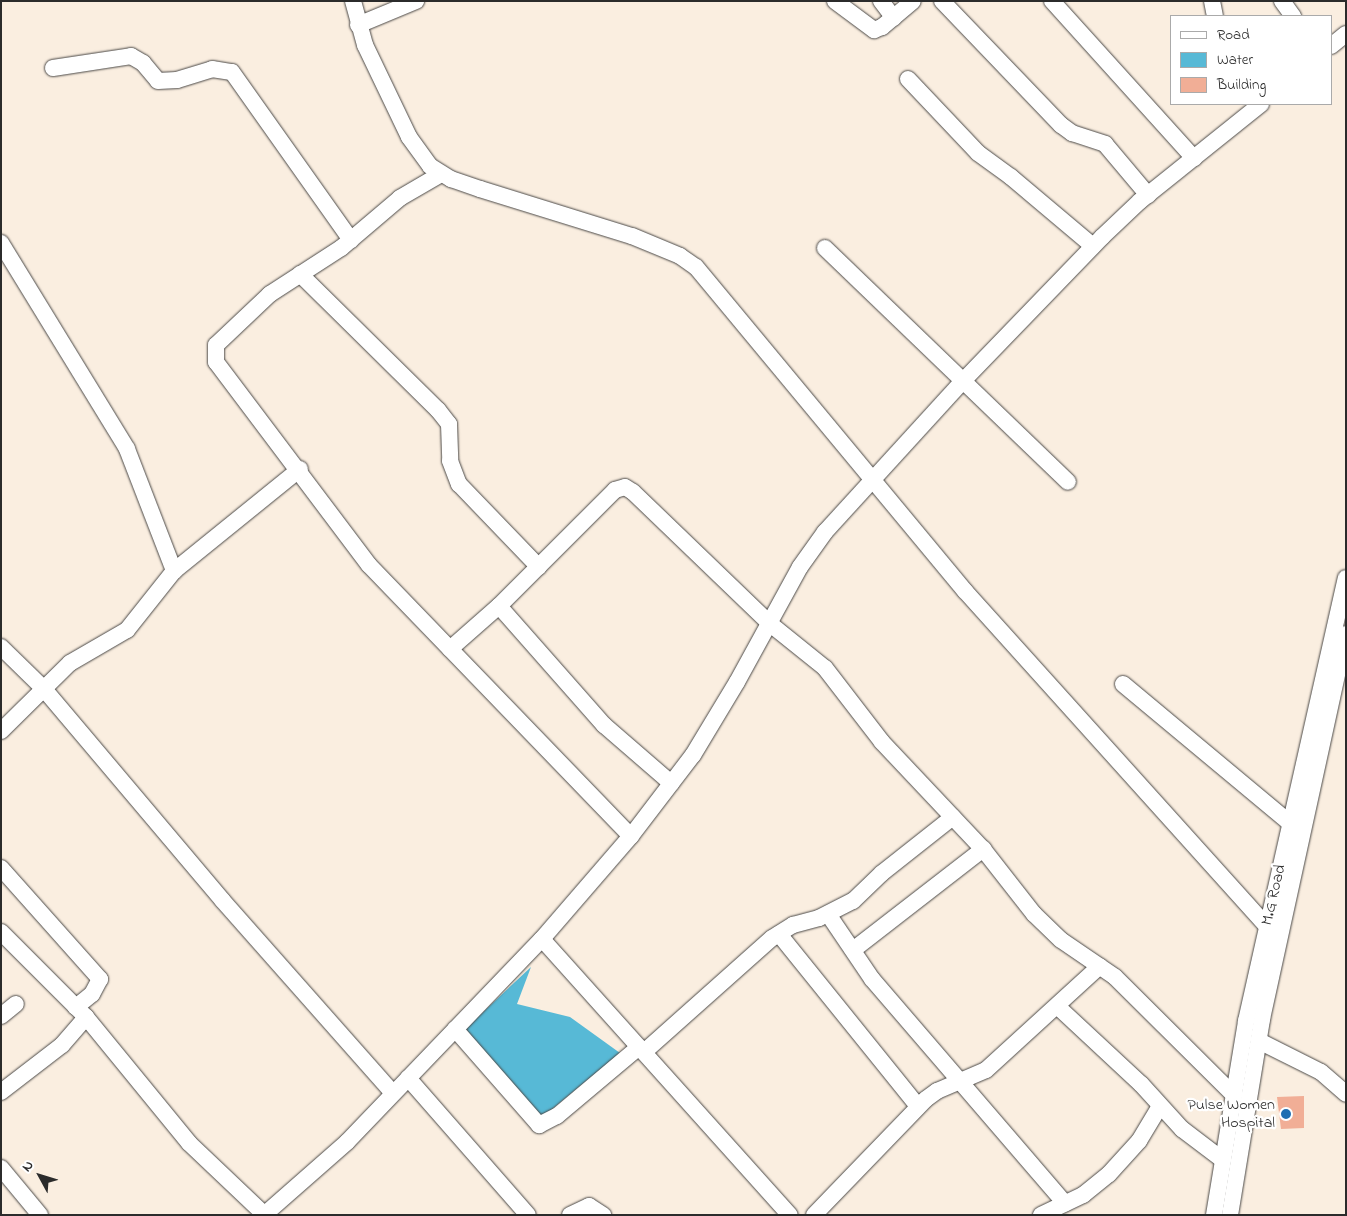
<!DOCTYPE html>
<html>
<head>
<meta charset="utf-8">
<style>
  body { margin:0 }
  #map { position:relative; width:1347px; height:1216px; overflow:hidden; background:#faeee0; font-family:"Indie Flower",sans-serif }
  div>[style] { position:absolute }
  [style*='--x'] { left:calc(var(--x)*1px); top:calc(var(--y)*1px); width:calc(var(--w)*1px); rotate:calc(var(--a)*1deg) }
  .water>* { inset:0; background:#57b9d6 }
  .building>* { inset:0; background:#f1ae96 }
  .roads { filter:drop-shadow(0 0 1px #4a4846) drop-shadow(0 0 1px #4a4846) }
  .street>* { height:16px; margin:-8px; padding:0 8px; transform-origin:8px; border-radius:8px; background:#fff }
  .dots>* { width:14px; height:14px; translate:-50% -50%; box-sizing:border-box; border:2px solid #fff; border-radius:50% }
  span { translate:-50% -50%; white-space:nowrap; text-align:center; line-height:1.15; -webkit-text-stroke:4.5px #fff; paint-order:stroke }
  .street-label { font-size:16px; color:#2b2b2b }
  .poi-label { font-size:16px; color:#2b2b2b }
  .right { translate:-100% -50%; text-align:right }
  .frame { position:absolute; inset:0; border:2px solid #2b2b2b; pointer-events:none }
  .legend { position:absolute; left:1170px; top:15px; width:162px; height:90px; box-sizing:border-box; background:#fff; border:1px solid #aaa; margin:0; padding:6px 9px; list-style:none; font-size:15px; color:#2b2b2b }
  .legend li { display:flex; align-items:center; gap:10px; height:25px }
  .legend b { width:25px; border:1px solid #aaa }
  .north { position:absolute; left:15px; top:1151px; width:50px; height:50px; -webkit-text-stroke:4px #fff; paint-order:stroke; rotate:309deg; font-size:14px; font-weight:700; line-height:20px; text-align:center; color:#2b2b2b }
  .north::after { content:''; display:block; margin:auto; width:18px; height:22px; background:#2b2b2b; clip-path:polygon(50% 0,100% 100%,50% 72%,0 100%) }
</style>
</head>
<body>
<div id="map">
  <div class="water">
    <i style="clip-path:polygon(531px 967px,517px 1004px,570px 1017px,620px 1053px,545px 1115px,533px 1116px,465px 1029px)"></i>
  </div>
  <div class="building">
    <i style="clip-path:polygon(1304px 1096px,1304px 1128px,1281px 1129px,1277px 1097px)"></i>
  </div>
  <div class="roads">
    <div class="street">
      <i style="--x:353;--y:1;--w:46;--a:74.7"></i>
      <i style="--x:365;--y:45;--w:102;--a:64.4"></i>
      <i style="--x:409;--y:137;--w:36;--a:54"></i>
      <i style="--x:430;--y:166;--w:25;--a:32"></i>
      <i style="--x:451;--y:179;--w:31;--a:19"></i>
      <i style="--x:480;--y:189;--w:159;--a:17.2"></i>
      <i style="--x:632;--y:236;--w:52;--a:22.6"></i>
      <i style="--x:680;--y:256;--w:19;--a:35"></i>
      <i style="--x:696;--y:267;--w:421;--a:50.3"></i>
      <i style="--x:965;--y:591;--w:451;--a:48"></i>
      <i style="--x:835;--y:1;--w:49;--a:36.6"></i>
      <i style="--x:874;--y:30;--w:9;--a:-21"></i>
      <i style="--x:882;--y:27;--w:40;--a:-40"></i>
      <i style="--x:881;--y:1;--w:21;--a:53"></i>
      <i style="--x:942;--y:1;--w:172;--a:46.2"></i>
      <i style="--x:1061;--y:125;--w:14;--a:36"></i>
      <i style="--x:1072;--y:133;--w:35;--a:18"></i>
      <i style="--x:1105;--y:144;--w:67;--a:49.9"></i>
      <i style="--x:1052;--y:1;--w:212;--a:47.9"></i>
      <i style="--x:1212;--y:1;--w:15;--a:79"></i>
      <i style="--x:1282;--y:1;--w:19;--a:54"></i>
      <i style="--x:358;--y:25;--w:63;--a:-22.5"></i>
      <i style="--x:1331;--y:46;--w:19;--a:-39"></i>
      <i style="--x:53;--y:68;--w:79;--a:-8.7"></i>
      <i style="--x:131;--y:56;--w:14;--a:30"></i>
      <i style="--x:143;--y:63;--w:23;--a:50"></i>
      <i style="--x:158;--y:81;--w:19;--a:-3"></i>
      <i style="--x:177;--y:80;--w:37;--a:-17"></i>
      <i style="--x:212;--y:69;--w:20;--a:9"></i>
      <i style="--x:232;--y:72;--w:206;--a:54.7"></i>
      <i style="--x:908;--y:79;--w:102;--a:46.6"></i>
      <i style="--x:978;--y:153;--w:41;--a:36"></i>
      <i style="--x:1011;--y:177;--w:107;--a:40.1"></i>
      <i style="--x:441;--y:174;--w:48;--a:149.7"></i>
      <i style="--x:400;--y:198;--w:77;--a:139.7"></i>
      <i style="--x:341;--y:248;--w:85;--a:147.1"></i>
      <i style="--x:270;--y:294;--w:74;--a:136.6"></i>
      <i style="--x:216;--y:345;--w:17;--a:90"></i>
      <i style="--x:216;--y:362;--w:254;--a:53"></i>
      <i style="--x:369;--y:565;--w:377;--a:46"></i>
      <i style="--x:1;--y:243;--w:241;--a:58.5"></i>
      <i style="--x:127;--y:449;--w:131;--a:68.9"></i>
      <i style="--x:825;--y:248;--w:337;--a:43.9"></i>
      <i style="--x:300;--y:274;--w:194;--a:44.6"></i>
      <i style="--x:438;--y:410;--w:18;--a:52"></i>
      <i style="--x:449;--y:424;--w:37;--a:88"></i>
      <i style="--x:450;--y:461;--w:25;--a:69"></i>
      <i style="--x:459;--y:484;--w:115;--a:46.1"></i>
      <i style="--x:499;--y:606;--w:159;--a:48.6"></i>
      <i style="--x:604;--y:725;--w:89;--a:40.9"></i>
      <i style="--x:1;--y:647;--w:60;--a:44.3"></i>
      <i style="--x:44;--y:689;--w:277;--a:49.8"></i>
      <i style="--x:223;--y:901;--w:256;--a:48.5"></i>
      <i style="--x:450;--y:649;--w:65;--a:-41.3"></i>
      <i style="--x:499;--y:606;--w:164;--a:-45"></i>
      <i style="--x:615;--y:490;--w:10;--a:-17"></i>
      <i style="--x:625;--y:487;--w:9;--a:32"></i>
      <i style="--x:633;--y:492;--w:189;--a:43.9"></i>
      <i style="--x:769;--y:623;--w:72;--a:38.8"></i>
      <i style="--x:825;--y:668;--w:93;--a:52.4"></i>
      <i style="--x:882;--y:742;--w:147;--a:46.7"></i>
      <i style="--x:983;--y:849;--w:83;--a:51.9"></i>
      <i style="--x:1034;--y:914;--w:37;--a:44"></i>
      <i style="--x:1061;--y:940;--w:65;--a:34.4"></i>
      <i style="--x:1115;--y:977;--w:168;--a:44.8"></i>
      <i style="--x:1123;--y:684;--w:217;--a:39.8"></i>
      <i style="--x:1;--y:731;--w:97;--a:-44.6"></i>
      <i style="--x:70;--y:663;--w:66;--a:-30.1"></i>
      <i style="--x:127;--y:630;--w:75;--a:-51.5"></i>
      <i style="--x:174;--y:571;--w:162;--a:-39"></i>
      <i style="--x:1;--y:868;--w:149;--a:48.3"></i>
      <i style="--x:100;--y:979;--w:17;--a:118"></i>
      <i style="--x:92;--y:994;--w:21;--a:141"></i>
      <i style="--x:828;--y:914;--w:78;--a:55.9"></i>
      <i style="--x:872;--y:979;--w:296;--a:49.3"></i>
      <i style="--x:1;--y:932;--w:120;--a:45"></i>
      <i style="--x:86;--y:1017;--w:163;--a:50.7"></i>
      <i style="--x:189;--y:1143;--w:105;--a:43.5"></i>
      <i style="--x:779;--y:934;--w:221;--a:51.1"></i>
      <i style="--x:542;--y:939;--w:371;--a:48.1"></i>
      <i style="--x:853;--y:950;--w:165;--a:-37.8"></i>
      <i style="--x:1057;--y:1006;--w:115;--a:42.9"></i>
      <i style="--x:1141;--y:1084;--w:61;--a:47.7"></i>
      <i style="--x:1182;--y:1129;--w:51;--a:37.1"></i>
      <i style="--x:1;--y:1016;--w:19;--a:-39"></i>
      <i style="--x:455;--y:1029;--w:128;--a:48.8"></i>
      <i style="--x:539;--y:1125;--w:20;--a:-27"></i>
      <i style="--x:557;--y:1116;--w:107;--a:-40.1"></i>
      <i style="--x:1259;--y:1041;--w:69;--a:26.6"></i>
      <i style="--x:1321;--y:1072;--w:33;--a:41"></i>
      <i style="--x:644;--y:1052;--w:171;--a:-41.7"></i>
      <i style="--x:772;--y:938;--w:25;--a:-32"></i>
      <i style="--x:793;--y:925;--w:27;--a:-15"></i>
      <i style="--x:819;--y:918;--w:38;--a:-27"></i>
      <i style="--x:853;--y:901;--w:40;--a:-44"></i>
      <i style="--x:882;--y:873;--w:90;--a:-38.3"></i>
      <i style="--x:408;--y:1078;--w:182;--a:48.8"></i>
      <i style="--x:1;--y:1092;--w:77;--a:-37.6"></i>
      <i style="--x:62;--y:1045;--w:37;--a:-49"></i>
      <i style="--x:1;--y:1168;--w:61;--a:50.3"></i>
      <i style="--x:264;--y:1215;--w:111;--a:-41.3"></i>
      <i style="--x:347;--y:1142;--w:281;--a:-46.2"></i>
      <i style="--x:542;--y:939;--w:136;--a:-49.2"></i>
      <i style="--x:631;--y:836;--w:102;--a:-52.6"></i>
      <i style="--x:693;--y:755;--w:85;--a:-58.9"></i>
      <i style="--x:737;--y:682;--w:131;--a:-61.3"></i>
      <i style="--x:800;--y:567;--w:43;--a:-54.5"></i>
      <i style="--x:825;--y:532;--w:203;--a:-47.6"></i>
      <i style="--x:962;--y:382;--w:202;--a:-46"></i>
      <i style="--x:1102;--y:237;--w:52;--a:-43.5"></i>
      <i style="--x:1140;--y:201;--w:155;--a:-38.7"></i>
      <i style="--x:570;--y:1215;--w:21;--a:-25"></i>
      <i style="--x:589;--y:1206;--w:17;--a:33"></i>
      <i style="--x:814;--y:1215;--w:161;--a:-46"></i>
      <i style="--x:926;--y:1099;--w:14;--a:-36"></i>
      <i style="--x:937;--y:1091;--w:53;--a:-23.2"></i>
      <i style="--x:986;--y:1070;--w:154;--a:-42.4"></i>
      <i style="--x:1041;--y:1215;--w:47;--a:-25.5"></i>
      <i style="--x:1083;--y:1195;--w:33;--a:-39"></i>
      <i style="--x:1109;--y:1174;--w:45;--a:-47.7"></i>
      <i style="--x:1139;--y:1141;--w:41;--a:-59"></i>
      <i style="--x:1214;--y:1215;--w:197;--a:-80.6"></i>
      <i style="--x:1246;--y:1021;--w:454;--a:-77.3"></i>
      <i style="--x:1230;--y:1215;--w:199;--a:-80.7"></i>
      <i style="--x:1262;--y:1019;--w:394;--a:-77.7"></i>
    </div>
  </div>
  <div class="dots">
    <i style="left:1286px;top:1114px;background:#1f6fb2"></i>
  </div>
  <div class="street-label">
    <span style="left:1274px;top:895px;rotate:-77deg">M.G Road</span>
  </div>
  <div class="poi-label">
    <span class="right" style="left:1275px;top:1114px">Pulse Women<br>Hospital</span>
  </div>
  <div class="frame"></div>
  <ul class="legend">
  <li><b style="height:6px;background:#fff"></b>Road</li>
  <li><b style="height:14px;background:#57b9d6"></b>Water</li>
  <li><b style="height:14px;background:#f1ae96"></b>Building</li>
  </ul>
  <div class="north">N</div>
</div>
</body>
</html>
